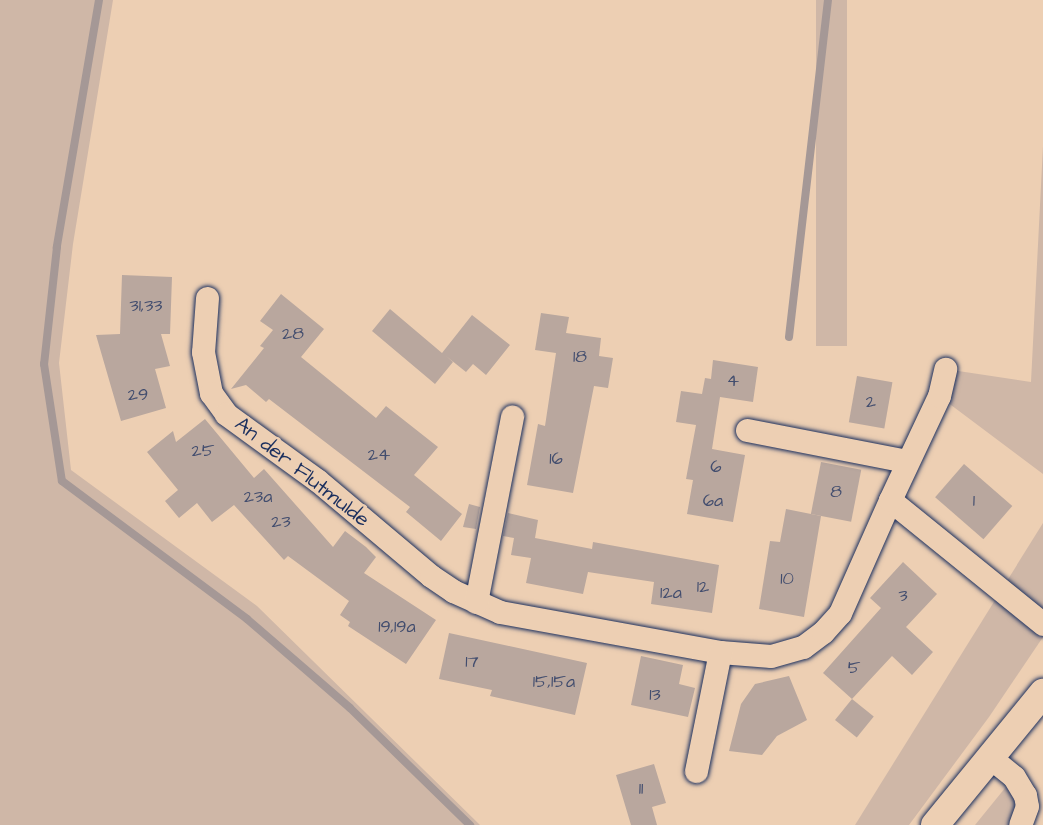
<!DOCTYPE html>
<html>
<head>
<meta charset="utf-8">
<style>
  body { margin:0 }
  #map { position:relative; width:1043px; height:825px; overflow:hidden; background:#edcfb3; font-family:"Architects Daughter",sans-serif }
  div>[style] { position:absolute }
  [style*='--x'] { left:calc(var(--x)*1px); top:calc(var(--y)*1px); width:calc(var(--w)*1px); rotate:calc(var(--a)*1deg) }
  .green>* { inset:0; background:#cfb7a7; transform-origin:0 0 }
  .stream>* { height:8px; margin:-4px; padding:0 4px; transform-origin:4px; border-radius:4px; background:#a59896 }
  .building>* { inset:0; background:#b9a79e; transform-origin:0 0 }
  .roads { filter:drop-shadow(0 0 2px #1b2f5e) drop-shadow(0 0 2px #1b2f5e) }
  .minor>* { height:23px; margin:-11.5px; padding:0 11.5px; transform-origin:11.5px; border-radius:11.5px; background:#edcfb3 }
  .tertiary>* { height:28px; margin:-14px; padding:0 14px; transform-origin:14px; border-radius:14px; background:#edcfb3 }
  span { translate:-50% -50%; white-space:nowrap; text-align:center; line-height:1.15; -webkit-text-stroke:5px #edcfb3; paint-order:stroke }
  .number-label { font-size:18px; color:#424d6e }
  .number-label span { -webkit-text-stroke-width:0 }
  .street-label { font-size:21px; color:#1b2f5e }
</style>
</head>
<body>
<div id="map">
  <div class="green">
    <i style="clip-path:polygon(0 0,113px 0,73px 244px,59px 363px,71px 470px,257px 606px,480px 825px,0 825px)"></i>
    <i style="left:816px;top:0;width:31px;height:346px"></i>
    <i style="clip-path:polygon(1043px 146px,1043px 474px,939px 396px,945px 369px,1031px 382px)"></i>
    <i style="clip-path:polygon(1043px 523px,1043px 637px,989px 717px,909px 825px,855px 825px)"></i>
    <i style="clip-path:polygon(1014px 777px,1020px 825px,975px 825px)"></i>
  </div>
  <div class="stream">
    <i style="--x:99;--y:0;--w:251;--a:99.7"></i>
    <i style="--x:57;--y:247;--w:118;--a:96.3"></i>
    <i style="--x:44;--y:364;--w:118;--a:81.3"></i>
    <i style="--x:62;--y:481;--w:231;--a:36.7"></i>
    <i style="--x:247;--y:619;--w:136;--a:40.8"></i>
    <i style="--x:350;--y:708;--w:168;--a:44.3"></i>
    <i style="--x:789;--y:337;--w:339;--a:-83.4"></i>
  </div>
  <div class="building">
    <i style="clip-path:polygon(122px 275px,172px 277px,170px 334px,161px 334px,170px 366px,155px 369px,166px 408px,121px 421px,96px 335px,120px 334px)"></i>
    <i style="clip-path:polygon(281px 294px,324px 329px,301px 357px,376px 418px,386px 406px,438px 447px,414px 475px,462px 514px,441px 541px,406px 512px,410px 507px,269px 399px,266px 402px,246px 385px,231px 389px,264px 348px,260px 346px,273px 330px,260px 321px)"></i>
    <i style="clip-path:polygon(390px 309px,442px 353px,472px 315px,510px 345px,486px 375px,473px 364px,466px 372px,446px 356px,453px 362px,435px 384px,372px 331px)"></i>
    <i style="clip-path:polygon(541px 313px,569px 317px,566px 333px,601px 338px,599px 356px,613px 358px,608px 388px,594px 386px,573px 493px,527px 485px,538px 424px,545px 426px,556px 353px,535px 350px)"></i>
    <i style="clip-path:polygon(713px 360px,758px 367px,753px 402px,720px 397px,712px 449px,745px 455px,733px 522px,687px 514px,693px 480px,686px 479px,696px 425px,676px 422px,681px 391px,702px 394px,705px 378px,711px 379px)"></i>
    <i style="left:857px;top:376px;width:36px;height:47px;rotate:10deg"></i>
    <i style="clip-path:polygon(205px 419px,254px 478px,264px 469px,333px 547px,345px 531px,366px 547px,376px 557px,364px 573px,436px 620px,406px 664px,348px 626px,350px 622px,340px 615px,349px 601px,288px 556px,284px 560px,234px 505px,212px 522px,197px 503px,179px 518px,165px 501px,178px 490px,147px 452px,173px 431px,176px 442px)"></i>
    <i style="left:821px;top:462px;width:41px;height:53px;rotate:11deg"></i>
    <i style="left:964px;top:464px;width:64px;height:44px;rotate:41deg"></i>
    <i style="clip-path:polygon(469px 504px,480px 507px,476px 529px,463px 527px)"></i>
    <i style="clip-path:polygon(786px 509px,821px 516px,804px 617px,759px 609px,770px 541px,780px 542px)"></i>
    <i style="clip-path:polygon(508px 513px,538px 520px,535px 538px,592px 549px,593px 542px,719px 565px,712px 613px,651px 604px,654px 582px,588px 572px,583px 594px,526px 583px,531px 558px,511px 555px,514px 538px,503px 536px)"></i>
    <i style="clip-path:polygon(903px 562px,937px 594px,906px 627px,933px 652px,912px 675px,892px 656px,852px 699px,823px 673px,881px 608px,870px 598px)"></i>
    <i style="clip-path:polygon(449px 633px,587px 663px,575px 715px,490px 696px,492px 690px,439px 679px)"></i>
    <i style="clip-path:polygon(641px 656px,683px 665px,679px 684px,695px 688px,688px 717px,631px 705px)"></i>
    <i style="clip-path:polygon(789px 676px,807px 720px,777px 736px,762px 755px,729px 751px,741px 704px,755px 684px)"></i>
    <i style="left:852px;top:699px;width:28px;height:27px;rotate:39deg"></i>
    <i style="clip-path:polygon(654px 764px,666px 803px,652px 807px,657px 825px,631px 825px,616px 775px)"></i>
  </div>
  <div class="roads">
    <div class="minor">
      <i style="--x:207;--y:298;--w:54;--a:94.2"></i>
      <i style="--x:203;--y:352;--w:42;--a:79"></i>
      <i style="--x:211;--y:393;--w:26;--a:54"></i>
      <i style="--x:226;--y:414;--w:112;--a:36"></i>
      <i style="--x:317;--y:480;--w:149;--a:40.1"></i>
      <i style="--x:431;--y:576;--w:27;--a:34"></i>
      <i style="--x:453;--y:591;--w:51;--a:24.1"></i>
      <i style="--x:500;--y:612;--w:224;--a:10.3"></i>
      <i style="--x:720;--y:652;--w:51;--a:4.5"></i>
      <i style="--x:771;--y:656;--w:33;--a:-16"></i>
      <i style="--x:803;--y:647;--w:25;--a:-37"></i>
      <i style="--x:823;--y:632;--w:25;--a:-48"></i>
      <i style="--x:840;--y:613;--w:124;--a:-66.1"></i>
      <i style="--x:890;--y:500;--w:197;--a:39"></i>
      <i style="--x:747;--y:430;--w:163;--a:11"></i>
      <i style="--x:890;--y:500;--w:115;--a:-64.8"></i>
      <i style="--x:939;--y:396;--w:28;--a:-77"></i>
      <i style="--x:476;--y:602;--w:189;--a:-79"></i>
      <i style="--x:992;--y:759;--w:28;--a:39"></i>
      <i style="--x:1014;--y:777;--w:21;--a:59"></i>
      <i style="--x:1025;--y:795;--w:11;--a:80"></i>
      <i style="--x:1027;--y:806;--w:20;--a:110"></i>
      <i style="--x:696;--y:771;--w:121;--a:-78.6"></i>
    </div>
    <div class="tertiary">
      <i style="--x:935;--y:825;--w:171;--a:-50.7"></i>
    </div>
  </div>
  <div class="number-label">
    <span style="left:146px;top:306px">31,33</span>
    <span style="left:293px;top:334px">28</span>
    <span style="left:580px;top:357px">18</span>
    <span style="left:733px;top:381px">4</span>
    <span style="left:138px;top:395px">29</span>
    <span style="left:871px;top:402px">2</span>
    <span style="left:203px;top:451px">25</span>
    <span style="left:379px;top:455px">24</span>
    <span style="left:556px;top:459px">16</span>
    <span style="left:716px;top:467px">6</span>
    <span style="left:836px;top:492px">8</span>
    <span style="left:258px;top:497px">23a</span>
    <span style="left:713px;top:501px">6a</span>
    <span style="left:974px;top:501px">1</span>
    <span style="left:281px;top:522px">23</span>
    <span style="left:787px;top:579px">10</span>
    <span style="left:703px;top:587px">12</span>
    <span style="left:671px;top:593px">12a</span>
    <span style="left:903px;top:596px">3</span>
    <span style="left:397px;top:627px">19,19a</span>
    <span style="left:472px;top:662px">17</span>
    <span style="left:854px;top:668px">5</span>
    <span style="left:554px;top:682px">15,15a</span>
    <span style="left:655px;top:695px">13</span>
    <span style="left:641px;top:789px">11</span>
  </div>
  <div class="street-label">
    <span style="left:302px;top:472px;rotate:38deg">An der Flutmulde</span>
  </div>
</div>
</body>
</html>
